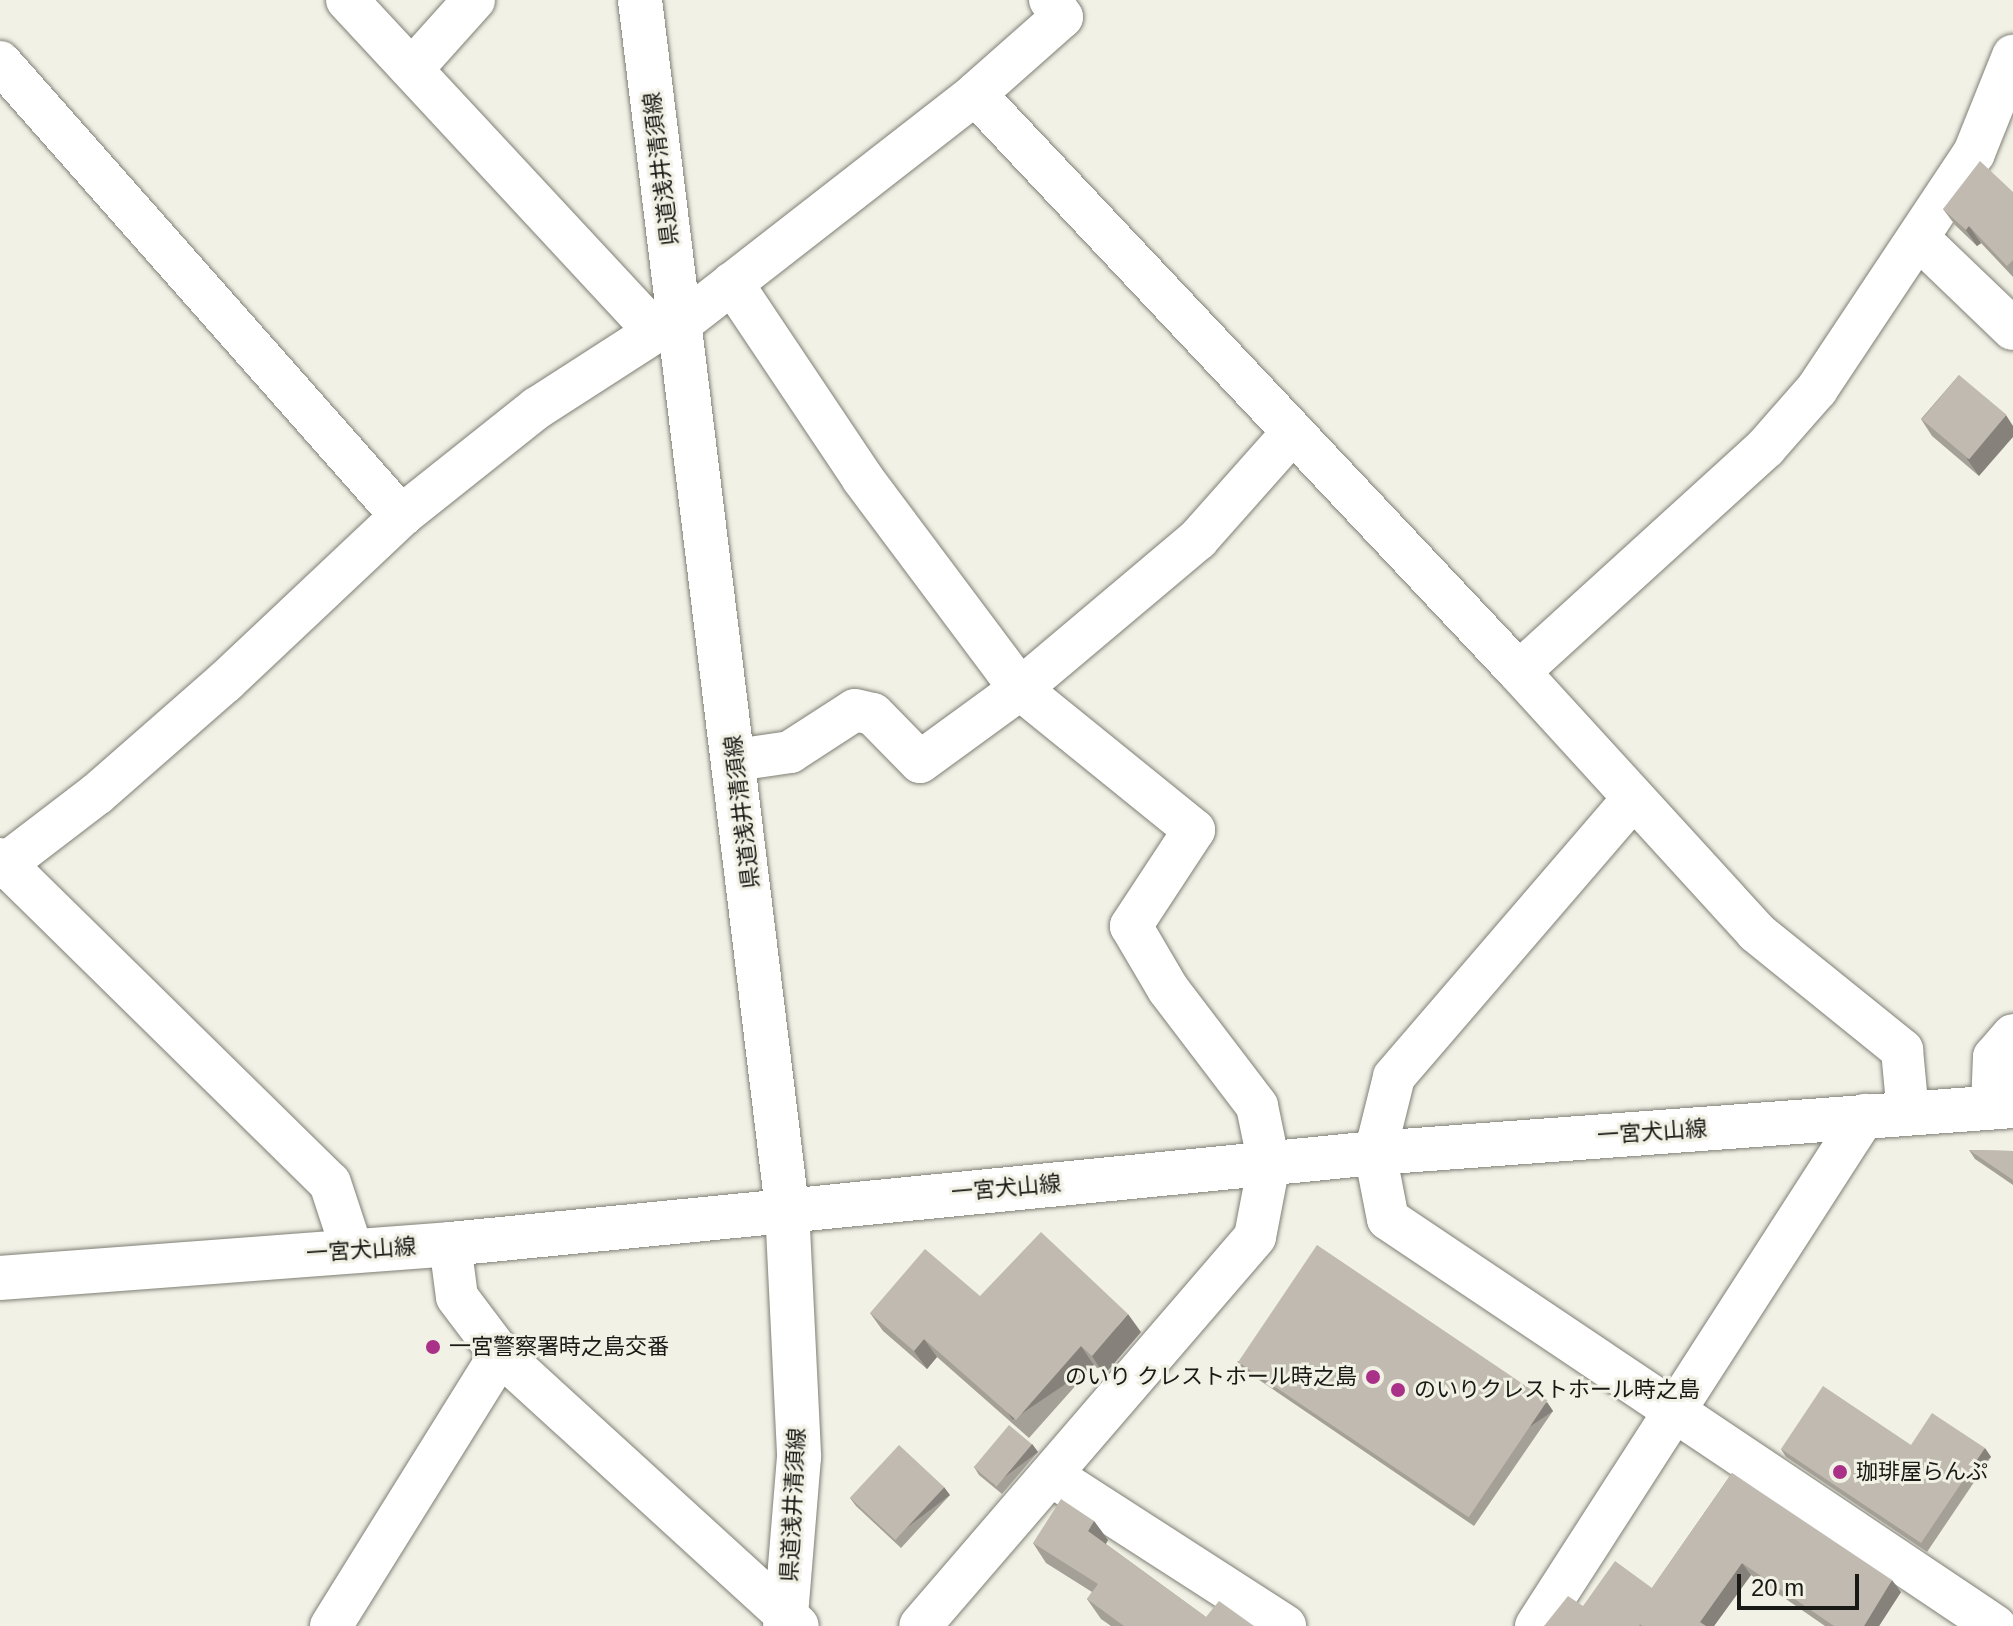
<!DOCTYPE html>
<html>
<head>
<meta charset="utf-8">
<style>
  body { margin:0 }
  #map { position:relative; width:2013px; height:1626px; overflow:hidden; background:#f1f1e6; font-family:Helvetica,"Noto Sans JP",sans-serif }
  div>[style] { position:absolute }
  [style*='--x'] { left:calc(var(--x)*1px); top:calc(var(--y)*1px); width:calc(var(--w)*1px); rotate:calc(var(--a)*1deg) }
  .roads { filter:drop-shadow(0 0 2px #7f7f75) drop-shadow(0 0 2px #7f7f75) }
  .minor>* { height:42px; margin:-21px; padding:0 21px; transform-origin:21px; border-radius:21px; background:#fff }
  .major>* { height:44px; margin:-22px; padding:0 22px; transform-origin:22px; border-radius:22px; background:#fff }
  .wall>* { inset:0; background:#a5a097 }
  .shaded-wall>* { inset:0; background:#86827b; transform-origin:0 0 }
  .building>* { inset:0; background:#c0bab0; transform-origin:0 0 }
  .dots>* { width:22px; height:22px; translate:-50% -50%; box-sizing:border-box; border:4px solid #f1f1e6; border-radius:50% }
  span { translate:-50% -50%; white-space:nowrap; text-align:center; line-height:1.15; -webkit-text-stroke:6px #f1f1e6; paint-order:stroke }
  .street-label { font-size:22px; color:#191915 }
  .poi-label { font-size:22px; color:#191915 }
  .left { translate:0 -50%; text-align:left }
  .right { translate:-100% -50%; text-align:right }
  .scale { position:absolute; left:1737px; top:1574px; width:122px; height:36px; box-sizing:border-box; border:4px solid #191915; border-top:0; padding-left:10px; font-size:24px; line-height:28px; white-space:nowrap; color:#191915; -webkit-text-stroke:6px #f1f1e6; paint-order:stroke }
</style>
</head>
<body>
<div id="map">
  <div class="roads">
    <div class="minor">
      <i style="--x:347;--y:0;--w:453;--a:47.1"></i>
      <i style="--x:655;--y:332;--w:26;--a:-18"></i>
      <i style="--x:680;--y:324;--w:374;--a:-37.9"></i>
      <i style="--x:975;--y:94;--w:116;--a:-41.5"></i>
      <i style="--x:1062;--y:17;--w:21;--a:-125"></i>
      <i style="--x:0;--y:62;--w:606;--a:48.55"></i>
      <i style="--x:412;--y:69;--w:93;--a:-48.1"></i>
      <i style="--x:975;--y:94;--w:794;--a:46.74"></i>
      <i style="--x:1519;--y:672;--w:352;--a:47.6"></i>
      <i style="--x:1756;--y:932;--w:188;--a:38.9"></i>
      <i style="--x:1902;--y:1050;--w:63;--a:84.6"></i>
      <i style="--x:1919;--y:239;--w:130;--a:43.8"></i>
      <i style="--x:732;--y:283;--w:236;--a:56.2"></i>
      <i style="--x:863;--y:479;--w:262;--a:53.2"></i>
      <i style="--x:1020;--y:689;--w:224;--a:39"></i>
      <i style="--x:1194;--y:830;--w:115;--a:123.3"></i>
      <i style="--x:1131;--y:926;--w:73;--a:59.6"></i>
      <i style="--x:1168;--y:989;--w:147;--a:52.7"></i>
      <i style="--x:1257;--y:1106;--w:59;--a:78.3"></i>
      <i style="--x:1269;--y:1164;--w:74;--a:100.9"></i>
      <i style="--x:1255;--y:1237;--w:513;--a:130.73"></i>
      <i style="--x:1519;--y:672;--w:334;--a:-42.3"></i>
      <i style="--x:1766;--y:447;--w:77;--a:-48.7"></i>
      <i style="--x:1817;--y:389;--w:283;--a:-56.4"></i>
      <i style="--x:1974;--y:153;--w:105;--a:-68.1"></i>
      <i style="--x:736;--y:760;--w:55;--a:-8.4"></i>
      <i style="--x:790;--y:752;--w:77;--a:-32.9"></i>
      <i style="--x:855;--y:710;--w:18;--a:13"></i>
      <i style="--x:873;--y:714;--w:67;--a:45.6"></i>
      <i style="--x:920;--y:762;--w:124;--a:-36.1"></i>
      <i style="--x:1020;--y:689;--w:233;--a:-40.1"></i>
      <i style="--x:1198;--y:539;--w:143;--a:-48.4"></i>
      <i style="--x:1632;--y:800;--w:365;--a:130.7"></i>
      <i style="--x:1394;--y:1077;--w:78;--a:104"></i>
      <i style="--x:1375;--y:1153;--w:67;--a:78.9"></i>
      <i style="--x:1388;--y:1219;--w:731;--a:33.84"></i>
      <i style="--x:0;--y:859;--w:462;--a:44.5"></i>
      <i style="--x:330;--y:1183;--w:71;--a:71.8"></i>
      <i style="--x:0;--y:868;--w:123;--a:-37.4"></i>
      <i style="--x:98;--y:793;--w:169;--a:-41.2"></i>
      <i style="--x:225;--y:682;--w:242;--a:-43.3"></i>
      <i style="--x:401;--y:516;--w:174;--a:-38.5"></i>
      <i style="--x:537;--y:408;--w:140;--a:-32.8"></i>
      <i style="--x:1992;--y:1106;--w:49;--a:-87.7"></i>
      <i style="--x:1994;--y:1057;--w:29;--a:-49"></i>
      <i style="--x:450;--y:1244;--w:53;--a:82.5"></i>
      <i style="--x:457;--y:1297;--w:71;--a:53"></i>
      <i style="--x:500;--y:1354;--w:403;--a:42.4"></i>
      <i style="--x:1054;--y:1477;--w:275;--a:32.8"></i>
      <i style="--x:331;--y:1626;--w:320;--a:-58.1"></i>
      <i style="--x:1536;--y:1626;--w:608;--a:-57.23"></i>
    </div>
    <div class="major">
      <i style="--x:640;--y:0;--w:1217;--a:83.06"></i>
      <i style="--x:787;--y:1208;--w:249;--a:87.2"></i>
      <i style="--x:799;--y:1457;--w:170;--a:94.7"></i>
      <i style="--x:0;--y:1278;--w:451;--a:-4.3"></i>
      <i style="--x:450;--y:1244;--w:929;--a:-5.62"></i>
      <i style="--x:1375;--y:1153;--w:640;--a:-4.21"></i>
    </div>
  </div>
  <div class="wall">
    <i style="clip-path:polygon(2013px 192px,2013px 277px,1981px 243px,1977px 246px,1955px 225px,1943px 209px)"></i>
    <i style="clip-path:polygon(1959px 375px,1979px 476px,1932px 436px,1921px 419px)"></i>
    <i style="clip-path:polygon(1969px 1150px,2013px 1151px,2013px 1185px,1975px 1159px)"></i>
    <i style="clip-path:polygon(980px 1296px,1141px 1332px,1104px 1375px,1094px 1365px,1029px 1438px,937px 1357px,927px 1369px,883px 1331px,870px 1313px)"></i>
    <i style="clip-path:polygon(1237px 1361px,1553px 1411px,1474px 1526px,1243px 1369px)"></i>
    <i style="clip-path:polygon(1032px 1444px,1038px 1452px,1002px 1494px,979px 1475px,974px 1467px)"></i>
    <i style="clip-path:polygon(1911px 1445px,1991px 1457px,1927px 1552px,1786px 1457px,1781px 1449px)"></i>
    <i style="clip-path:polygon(1732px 1473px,1901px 1592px,1879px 1626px,1825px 1626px,1751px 1575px,1714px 1626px,1544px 1626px,1583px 1606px,1652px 1588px)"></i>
    <i style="clip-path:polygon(950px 1495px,901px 1548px,856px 1506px,850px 1498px)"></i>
    <i style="clip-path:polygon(1094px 1521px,1108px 1540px,1106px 1544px,1206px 1617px,1254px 1626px,1111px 1626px,1101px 1619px,1087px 1599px,1092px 1592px,1046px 1563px,1033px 1543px)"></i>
  </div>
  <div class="shaded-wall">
    <i style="left:1969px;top:226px;width:21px;height:5px;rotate:55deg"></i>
    <i style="clip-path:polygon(2006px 415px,2013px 426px,2013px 437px,1979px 476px,1967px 459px)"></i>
    <i style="clip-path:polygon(1128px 1314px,1141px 1332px,1104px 1375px,1092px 1356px)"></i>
    <i style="clip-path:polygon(924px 1339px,937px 1357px,927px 1369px,914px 1351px)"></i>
    <i style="left:1081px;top:1346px;width:23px;height:98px;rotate:56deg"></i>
    <i style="left:1547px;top:1402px;width:11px;height:140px;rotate:56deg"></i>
    <i style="left:1032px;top:1444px;width:10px;height:55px;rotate:53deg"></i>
    <i style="left:1985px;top:1448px;width:11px;height:115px;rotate:56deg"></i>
    <i style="left:944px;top:1487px;width:10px;height:71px;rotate:53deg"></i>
    <i style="clip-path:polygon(1094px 1521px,1108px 1540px,1102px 1550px,1088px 1531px)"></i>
    <i style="clip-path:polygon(1742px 1563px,1751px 1575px,1714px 1626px,1703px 1626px,1700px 1622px)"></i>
    <i style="clip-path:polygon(1892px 1580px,1901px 1592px,1879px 1626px,1864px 1626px)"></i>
  </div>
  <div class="building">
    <i style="clip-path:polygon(1980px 161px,2013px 192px,2013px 260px,2007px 266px,1969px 226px,1966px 230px,1943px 209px)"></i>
    <i style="left:1959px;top:375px;width:62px;height:58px;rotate:40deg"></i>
    <i style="clip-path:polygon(1969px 1150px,2013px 1151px,2013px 1180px)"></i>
    <i style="clip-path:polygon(1041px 1232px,1128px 1314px,1092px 1356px,1081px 1346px,1016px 1420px,924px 1339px,914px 1351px,870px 1313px,925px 1249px,980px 1296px)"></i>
    <i style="left:1317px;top:1245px;width:278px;height:141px;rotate:34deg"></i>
    <i style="clip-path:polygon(1823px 1386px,1911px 1445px,1932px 1413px,1985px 1448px,1921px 1543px,1781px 1449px)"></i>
    <i style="left:1009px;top:1425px;width:30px;height:55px;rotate:40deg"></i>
    <i style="left:899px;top:1445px;width:62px;height:72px;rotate:43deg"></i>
    <i style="clip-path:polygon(1732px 1473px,1892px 1580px,1864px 1626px,1834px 1626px,1742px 1563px,1700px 1622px,1706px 1626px,1642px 1626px,1640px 1624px,1639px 1626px,1544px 1626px,1568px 1596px,1583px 1606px,1615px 1561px,1652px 1588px)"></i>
    <i style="clip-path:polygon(1061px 1499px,1094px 1521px,1088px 1531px,1206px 1617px,1219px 1601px,1254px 1626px,1124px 1626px,1087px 1599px,1098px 1584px,1033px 1543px)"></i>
  </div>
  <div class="dots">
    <i style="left:433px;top:1347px;background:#a93288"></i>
    <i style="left:1373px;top:1377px;background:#a93288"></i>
    <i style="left:1398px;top:1390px;background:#a93288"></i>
    <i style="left:1840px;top:1472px;background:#a93288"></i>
  </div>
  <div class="street-label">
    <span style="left:661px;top:169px;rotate:-97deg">県道浅井清須線</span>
    <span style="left:742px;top:812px;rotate:-97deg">県道浅井清須線</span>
    <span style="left:1652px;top:1132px;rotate:-4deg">一宮犬山線</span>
    <span style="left:1006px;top:1188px;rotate:-5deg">一宮犬山線</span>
    <span style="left:361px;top:1250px;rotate:-4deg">一宮犬山線</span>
    <span style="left:793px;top:1505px;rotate:-87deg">県道浅井清須線</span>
  </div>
  <div class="poi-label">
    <span class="left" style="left:449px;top:1347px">一宮警察署時之島交番</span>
    <span class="right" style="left:1357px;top:1377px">のいり クレストホール時之島</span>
    <span class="left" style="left:1414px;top:1390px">のいりクレストホール時之島</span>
    <span class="left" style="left:1856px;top:1472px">珈琲屋らんぷ</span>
  </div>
  <div class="scale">20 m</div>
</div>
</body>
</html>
